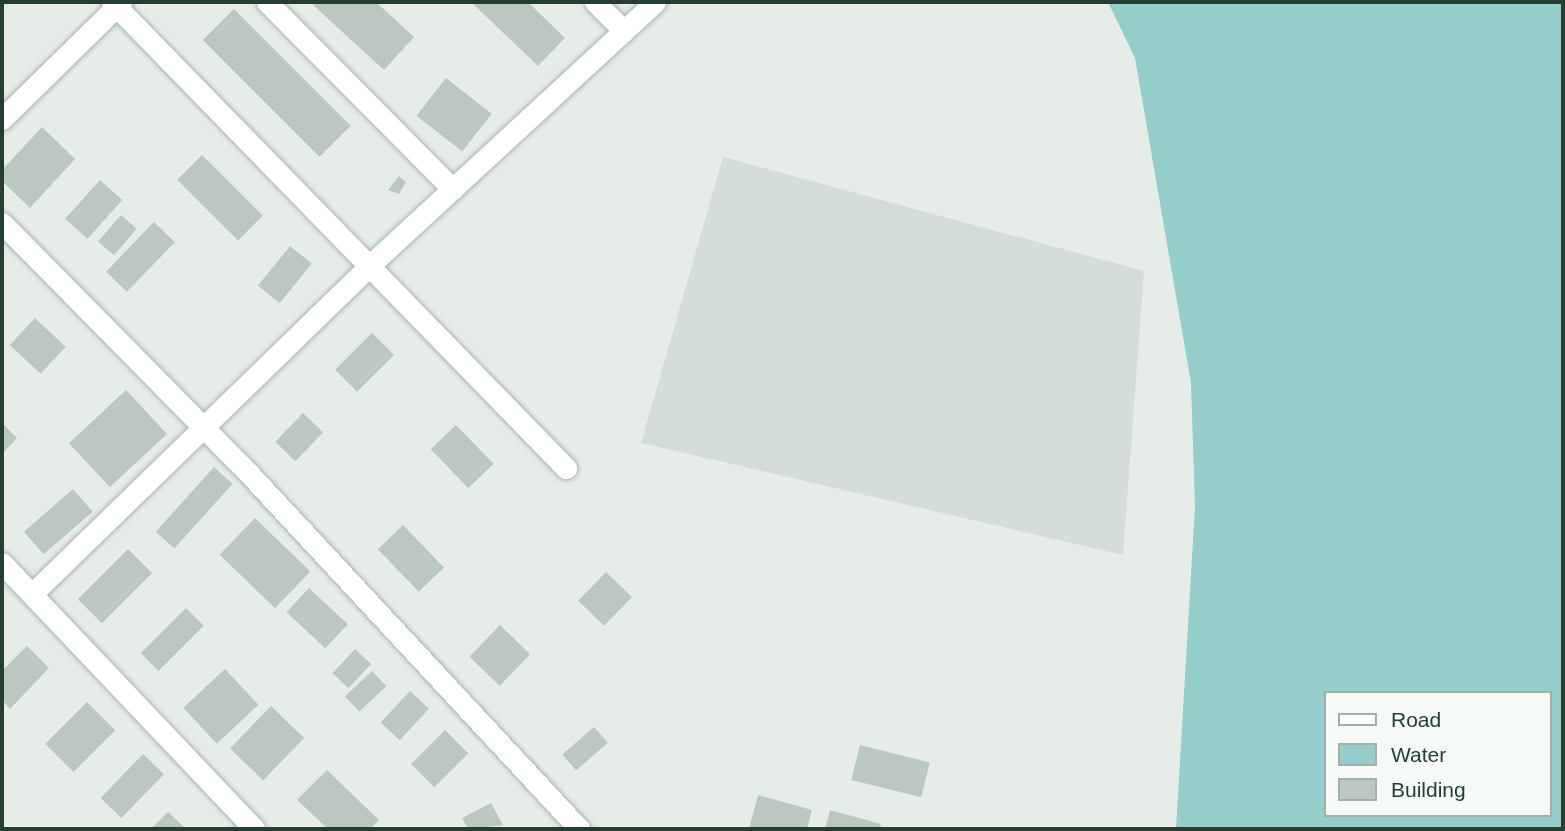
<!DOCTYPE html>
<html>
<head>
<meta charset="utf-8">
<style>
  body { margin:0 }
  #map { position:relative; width:1565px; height:831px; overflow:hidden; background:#e6ede8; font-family:Helvetica,sans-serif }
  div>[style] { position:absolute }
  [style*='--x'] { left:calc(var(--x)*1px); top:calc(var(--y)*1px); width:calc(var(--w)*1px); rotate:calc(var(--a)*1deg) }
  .built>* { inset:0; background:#d4ddd7 }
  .water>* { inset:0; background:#94cdc9 }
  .building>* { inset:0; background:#bbc8c1; transform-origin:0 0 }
  .roads { filter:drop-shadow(0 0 2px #a9b5ae) drop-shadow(0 0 2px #a9b5ae) }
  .minor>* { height:21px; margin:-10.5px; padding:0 10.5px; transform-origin:10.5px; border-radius:10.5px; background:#fff }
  span { translate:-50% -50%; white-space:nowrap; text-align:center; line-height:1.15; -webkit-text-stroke:7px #f6faf7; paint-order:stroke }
  .frame { position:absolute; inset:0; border:4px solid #263e32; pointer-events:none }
  .legend { position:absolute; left:1324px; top:691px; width:228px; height:126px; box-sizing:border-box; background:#f6faf7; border:2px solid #a3afa8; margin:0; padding:9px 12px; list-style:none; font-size:21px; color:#263e32 }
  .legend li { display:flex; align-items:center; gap:14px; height:35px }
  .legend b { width:35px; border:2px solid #a3afa8 }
</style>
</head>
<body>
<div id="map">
  <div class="built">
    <i style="clip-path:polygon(723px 157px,1144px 271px,1123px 555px,641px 443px)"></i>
  </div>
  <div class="water">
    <i style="clip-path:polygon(evenodd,1108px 2px,1563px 2px,1563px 829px,1176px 829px,1195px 507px,1191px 383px,1135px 58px,1108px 2px,1325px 693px,1549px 693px,1549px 815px,1325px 815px,1325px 693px)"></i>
  </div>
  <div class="building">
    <i style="clip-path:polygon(316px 2px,376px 2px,414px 37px,384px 70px,313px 5px)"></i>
    <i style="clip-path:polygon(471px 2px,528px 2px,565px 38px,538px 66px)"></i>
    <i style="left:234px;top:9px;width:165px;height:44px;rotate:45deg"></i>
    <i style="left:446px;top:78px;width:58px;height:48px;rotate:38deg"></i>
    <i style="clip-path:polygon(42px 127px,75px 159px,30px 208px,2px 181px,2px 170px)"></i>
    <i style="left:202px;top:155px;width:86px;height:35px;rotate:45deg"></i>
    <i style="clip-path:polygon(399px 176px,406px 182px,399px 194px,388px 190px)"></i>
    <i style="left:100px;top:180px;width:30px;height:52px;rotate:42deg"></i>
    <i style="left:121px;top:215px;width:21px;height:35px;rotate:41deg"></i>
    <i style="left:154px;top:222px;width:29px;height:69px;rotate:44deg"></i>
    <i style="left:290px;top:246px;width:28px;height:51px;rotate:39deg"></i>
    <i style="left:35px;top:318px;width:42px;height:37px;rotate:43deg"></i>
    <i style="left:372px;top:333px;width:31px;height:52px;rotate:45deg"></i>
    <i style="left:126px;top:390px;width:60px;height:78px;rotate:47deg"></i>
    <i style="left:303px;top:413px;width:28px;height:40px;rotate:44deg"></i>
    <i style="clip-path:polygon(2px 423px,17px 438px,2px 454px)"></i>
    <i style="left:456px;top:425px;width:54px;height:35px;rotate:46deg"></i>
    <i style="left:214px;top:467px;width:25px;height:87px;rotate:42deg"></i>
    <i style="left:73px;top:489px;width:30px;height:65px;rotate:49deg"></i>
    <i style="left:255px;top:518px;width:77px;height:51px;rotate:44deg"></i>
    <i style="left:403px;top:525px;width:59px;height:35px;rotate:46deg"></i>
    <i style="left:128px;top:549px;width:34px;height:71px;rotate:45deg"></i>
    <i style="left:606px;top:572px;width:36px;height:40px;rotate:44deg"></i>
    <i style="left:309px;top:588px;width:53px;height:33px;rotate:43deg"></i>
    <i style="left:186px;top:608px;width:25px;height:64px;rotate:45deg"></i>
    <i style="left:500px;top:625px;width:42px;height:44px;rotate:44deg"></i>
    <i style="clip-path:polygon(27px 646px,49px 668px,10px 709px,2px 700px,2px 671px)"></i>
    <i style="left:355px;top:649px;width:22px;height:33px;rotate:43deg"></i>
    <i style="left:225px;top:669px;width:49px;height:57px;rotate:47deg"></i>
    <i style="left:372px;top:671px;width:21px;height:37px;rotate:47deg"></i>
    <i style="left:410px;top:691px;width:26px;height:43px;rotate:43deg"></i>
    <i style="left:87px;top:702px;width:40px;height:59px;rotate:45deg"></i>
    <i style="left:271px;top:706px;width:46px;height:59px;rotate:44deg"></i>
    <i style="left:594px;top:727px;width:21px;height:42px;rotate:49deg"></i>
    <i style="left:445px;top:730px;width:33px;height:48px;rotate:45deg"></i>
    <i style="left:860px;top:745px;width:72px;height:36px;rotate:14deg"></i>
    <i style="left:143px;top:754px;width:29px;height:61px;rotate:44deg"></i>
    <i style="clip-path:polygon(327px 770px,379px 820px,370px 829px,328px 829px,297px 800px)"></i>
    <i style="clip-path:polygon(758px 795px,812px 810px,807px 829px,749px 829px)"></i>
    <i style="clip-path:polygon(491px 803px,503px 825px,468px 829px,462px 818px)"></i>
    <i style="clip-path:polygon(830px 810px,881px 824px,879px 829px,825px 829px)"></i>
    <i style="clip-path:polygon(168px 812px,186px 829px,151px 829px)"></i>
  </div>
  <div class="roads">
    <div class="minor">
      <i style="--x:112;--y:2;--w:651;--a:45.75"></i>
      <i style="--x:267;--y:2;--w:264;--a:45.2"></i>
      <i style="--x:595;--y:2;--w:41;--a:45"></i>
      <i style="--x:2;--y:119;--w:167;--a:-44.5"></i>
      <i style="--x:2;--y:223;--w:340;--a:45.4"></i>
      <i style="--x:241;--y:465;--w:497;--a:47.1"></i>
      <i style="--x:2;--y:563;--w:366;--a:46.5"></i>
      <i style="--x:32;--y:594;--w:470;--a:-44.2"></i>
      <i style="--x:369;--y:266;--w:389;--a:-42.7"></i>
    </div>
  </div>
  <div class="frame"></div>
  <ul class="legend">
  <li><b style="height:9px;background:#fff"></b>Road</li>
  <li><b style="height:19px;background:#94cdc9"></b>Water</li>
  <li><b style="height:19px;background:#bbc8c1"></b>Building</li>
  </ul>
</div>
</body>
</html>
